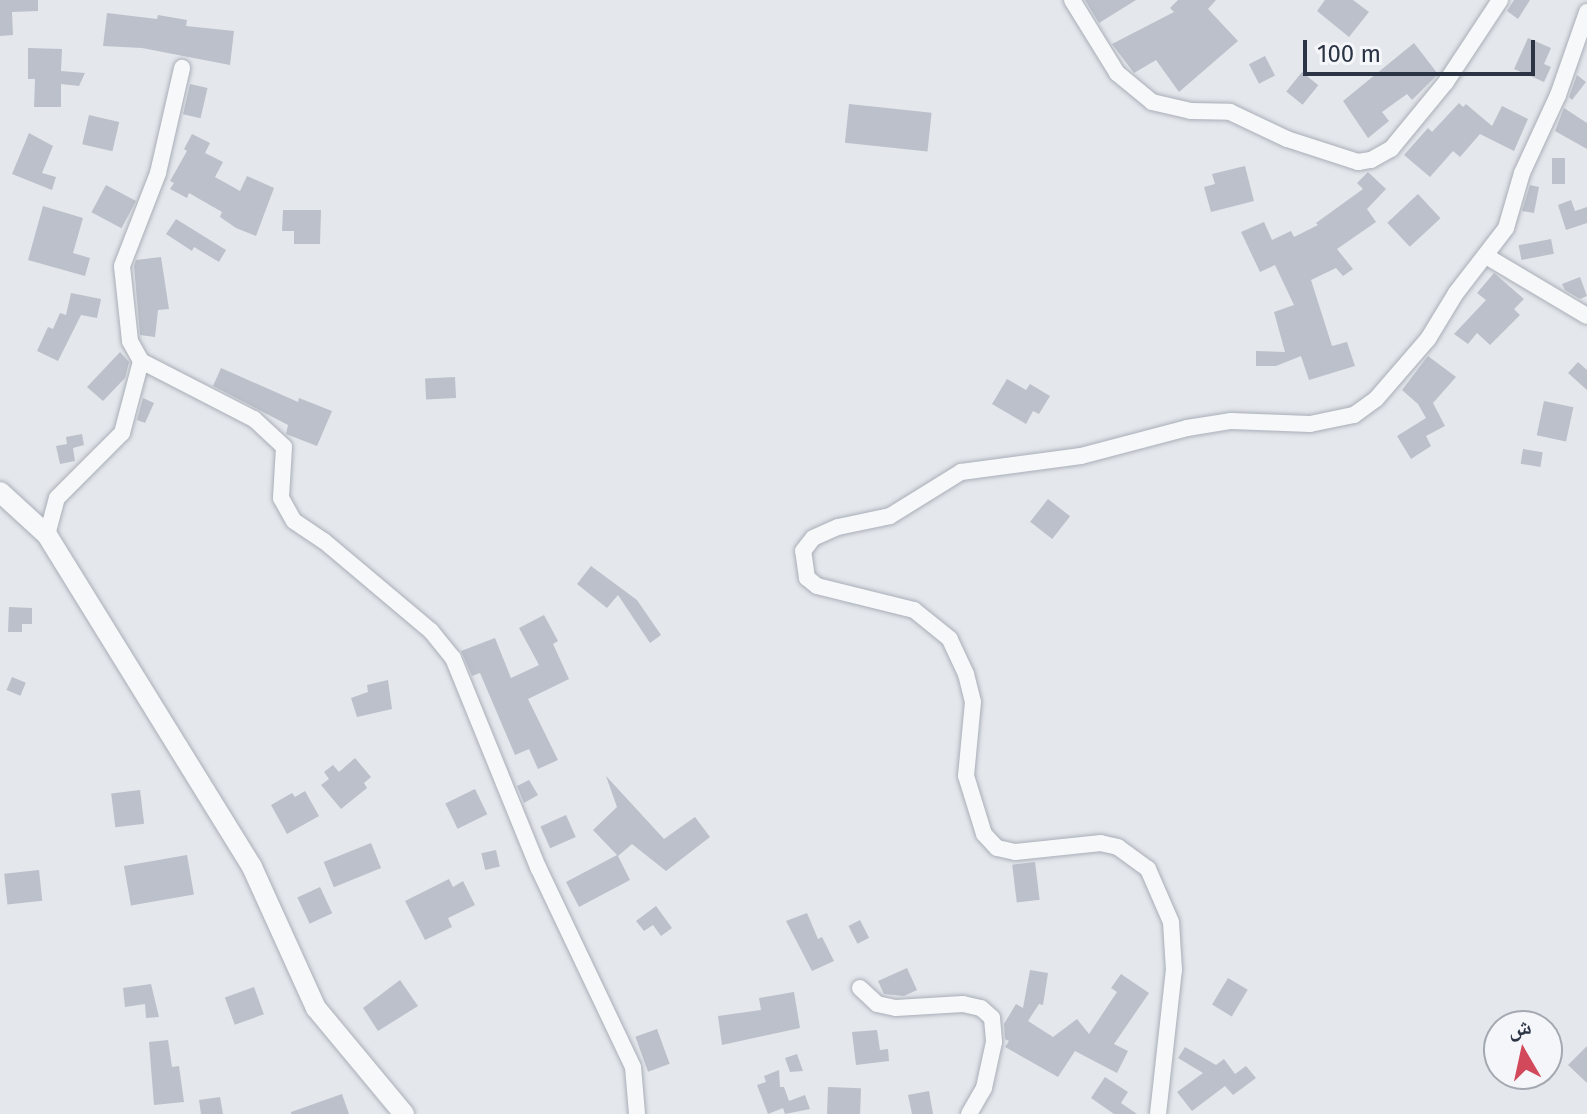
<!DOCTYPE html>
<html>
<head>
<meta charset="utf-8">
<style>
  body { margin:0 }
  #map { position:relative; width:1587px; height:1114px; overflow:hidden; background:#e4e7ec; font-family:"Fira Sans","Noto Naskh Arabic",sans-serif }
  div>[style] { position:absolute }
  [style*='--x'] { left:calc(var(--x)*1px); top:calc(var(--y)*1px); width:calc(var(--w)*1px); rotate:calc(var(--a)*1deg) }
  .building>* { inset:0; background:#bbc0ca; transform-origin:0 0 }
  .roads { filter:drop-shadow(0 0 2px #a9aeb7) drop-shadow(0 0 2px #a9aeb7) }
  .minor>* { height:16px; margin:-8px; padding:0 8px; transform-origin:8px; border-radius:8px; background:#f7f8fa }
  .tertiary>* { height:20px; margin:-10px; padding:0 10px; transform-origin:10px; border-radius:10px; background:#f7f8fa }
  span { translate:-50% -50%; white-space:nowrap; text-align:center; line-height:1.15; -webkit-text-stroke:8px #f4f6f9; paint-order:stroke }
  .north { position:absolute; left:1483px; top:1010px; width:80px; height:80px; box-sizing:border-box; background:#f4f6f9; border:2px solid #a4a8b1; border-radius:50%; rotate:351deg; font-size:22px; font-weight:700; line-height:32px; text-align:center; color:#2b3445 }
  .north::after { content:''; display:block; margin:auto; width:28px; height:36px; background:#d1495b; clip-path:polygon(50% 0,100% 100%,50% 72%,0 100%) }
  .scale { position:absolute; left:1303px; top:40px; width:232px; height:36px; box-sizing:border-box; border:4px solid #2b3445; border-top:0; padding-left:10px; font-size:24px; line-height:28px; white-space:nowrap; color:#2b3445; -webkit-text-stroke:6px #f4f6f9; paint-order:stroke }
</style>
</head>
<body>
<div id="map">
  <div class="building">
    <i style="clip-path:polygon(0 0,38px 0,38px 11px,12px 12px,13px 35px,0 36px)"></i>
    <i style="clip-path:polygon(1085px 0,1136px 0,1099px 23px)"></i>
    <i style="clip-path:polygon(1178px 0,1216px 0,1208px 9px,1238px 41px,1179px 92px,1156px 60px,1134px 73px,1112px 44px,1174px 12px,1170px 8px)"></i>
    <i style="clip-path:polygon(1325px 0,1353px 0,1369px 12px,1349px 37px,1317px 11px)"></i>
    <i style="clip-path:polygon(1514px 0,1530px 0,1518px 19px,1507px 11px)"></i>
    <i style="clip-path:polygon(107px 13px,157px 19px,158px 15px,187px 20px,186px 26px,234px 31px,230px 65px,142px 48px,103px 46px)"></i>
    <i style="clip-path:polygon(1528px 38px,1551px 48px,1544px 64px,1551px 67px,1544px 82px,1514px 69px)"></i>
    <i style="clip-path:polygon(1414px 43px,1438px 74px,1412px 100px,1407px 94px,1382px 112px,1389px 121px,1368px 138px,1343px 101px)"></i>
    <i style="clip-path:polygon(28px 48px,62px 49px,61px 71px,85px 73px,79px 86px,61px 84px,61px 107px,34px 107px,35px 79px,28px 79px)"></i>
    <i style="left:1265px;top:56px;width:22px;height:18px;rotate:63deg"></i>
    <i style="left:1302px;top:72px;width:21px;height:25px;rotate:39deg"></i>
    <i style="clip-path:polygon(1577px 75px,1586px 82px,1572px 100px,1569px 97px)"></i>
    <i style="left:190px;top:84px;width:18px;height:31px;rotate:13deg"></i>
    <i style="clip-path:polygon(1459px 103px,1463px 107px,1466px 104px,1492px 126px,1502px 106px,1528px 119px,1514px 151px,1480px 134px,1460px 157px,1453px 151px,1430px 177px,1404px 155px,1428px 128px,1432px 132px)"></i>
    <i style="left:849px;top:104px;width:83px;height:39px;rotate:6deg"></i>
    <i style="clip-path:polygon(1564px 108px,1587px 123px,1587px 149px,1555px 131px)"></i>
    <i style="left:89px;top:115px;width:31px;height:30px;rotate:13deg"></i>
    <i style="clip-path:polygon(29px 133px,53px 146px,42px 173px,56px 177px,52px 190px,12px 174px)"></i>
    <i style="clip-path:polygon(192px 134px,210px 143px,205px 153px,223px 162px,215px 177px,240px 191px,247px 176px,274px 188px,256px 236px,236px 228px,220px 217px,222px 212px,189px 193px,187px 198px,170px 189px,174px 183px,170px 181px,187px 151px,184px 149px)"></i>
    <i style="left:1552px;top:158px;width:13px;height:26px"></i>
    <i style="clip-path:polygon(1245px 166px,1254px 201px,1211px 212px,1204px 187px,1215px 184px,1212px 174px)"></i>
    <i style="clip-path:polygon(1368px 172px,1386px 189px,1367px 209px,1376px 222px,1337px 249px,1353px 269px,1343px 276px,1336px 268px,1311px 280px,1332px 346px,1347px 342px,1355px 366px,1309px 380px,1301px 356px,1276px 366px,1256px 366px,1256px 351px,1285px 352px,1274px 312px,1294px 305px,1275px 265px,1260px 272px,1241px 232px,1264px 222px,1272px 240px,1291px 231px,1294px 237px,1318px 225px,1316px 223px,1363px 189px,1357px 183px)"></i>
    <i style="left:106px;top:185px;width:34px;height:31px;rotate:28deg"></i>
    <i style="clip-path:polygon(1530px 185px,1539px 187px,1534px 213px,1522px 211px)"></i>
    <i style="left:1418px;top:194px;width:33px;height:42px;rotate:47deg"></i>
    <i style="clip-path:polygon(1571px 200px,1575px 211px,1587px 207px,1587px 223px,1566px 230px,1558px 205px)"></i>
    <i style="clip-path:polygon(43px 206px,83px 218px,73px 253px,90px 258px,85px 276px,28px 260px)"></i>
    <i style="clip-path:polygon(283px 210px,321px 210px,320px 244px,294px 244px,294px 231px,282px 231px)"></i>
    <i style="clip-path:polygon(176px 219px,226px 250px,219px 262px,194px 247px,192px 251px,166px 234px)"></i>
    <i style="left:1551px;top:239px;width:15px;height:33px;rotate:79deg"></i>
    <i style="clip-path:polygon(161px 257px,169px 309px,158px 310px,155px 337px,140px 335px,134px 266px,136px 260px)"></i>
    <i style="clip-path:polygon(1494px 273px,1524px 299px,1514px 309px,1520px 315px,1490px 345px,1477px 333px,1468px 344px,1454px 334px,1486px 300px,1477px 293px)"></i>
    <i style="clip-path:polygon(1580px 277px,1587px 296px,1580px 299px,1565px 290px,1562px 284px)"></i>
    <i style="clip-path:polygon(71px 293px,101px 299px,97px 318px,81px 315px,58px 361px,37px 351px,48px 327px,53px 329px,60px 313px,66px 315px)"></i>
    <i style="clip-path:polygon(120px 352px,129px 362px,125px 378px,103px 401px,87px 387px)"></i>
    <i style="clip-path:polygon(1428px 356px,1456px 377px,1433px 403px,1445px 426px,1426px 436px,1431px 446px,1411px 459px,1397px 436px,1426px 418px,1418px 404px,1402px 390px)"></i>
    <i style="clip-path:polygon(1578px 362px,1587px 370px,1587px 390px,1568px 373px)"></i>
    <i style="clip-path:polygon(221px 368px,298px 402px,299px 398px,332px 411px,317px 446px,286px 434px,288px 425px,213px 386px)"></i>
    <i style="left:455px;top:377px;width:21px;height:30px;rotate:87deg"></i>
    <i style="clip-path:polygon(1007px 379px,1026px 390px,1030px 384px,1050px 396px,1039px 414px,1033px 411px,1026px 424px,992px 404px)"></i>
    <i style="clip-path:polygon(143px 398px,154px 403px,145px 423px,137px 420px)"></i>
    <i style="left:1544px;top:401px;width:30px;height:35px;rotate:12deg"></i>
    <i style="clip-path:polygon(82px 434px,84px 445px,73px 448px,75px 461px,60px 464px,56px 446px,67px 444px,66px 437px)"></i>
    <i style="left:1523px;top:449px;width:20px;height:15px;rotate:9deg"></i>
    <i style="left:1048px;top:499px;width:28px;height:29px;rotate:38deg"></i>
    <i style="clip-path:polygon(591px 566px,637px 600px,661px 635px,650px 643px,618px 595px,607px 608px,577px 584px)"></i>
    <i style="clip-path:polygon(9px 607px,32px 608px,32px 624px,22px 624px,22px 632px,8px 632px)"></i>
    <i style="clip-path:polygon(544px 615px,558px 641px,553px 644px,569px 679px,528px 699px,558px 760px,538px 769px,529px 749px,515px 755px,480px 673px,472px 676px,461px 651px,495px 638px,511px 678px,539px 665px,519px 628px)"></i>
    <i style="left:12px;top:677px;width:15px;height:14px;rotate:23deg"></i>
    <i style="clip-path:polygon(388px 680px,392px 709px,357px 717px,351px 698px,368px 692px,367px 685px)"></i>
    <i style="clip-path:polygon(355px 758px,371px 777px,364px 783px,367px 788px,341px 809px,321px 785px,329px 779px,324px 772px,333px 765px,339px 772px)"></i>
    <i style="clip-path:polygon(606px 776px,664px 839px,695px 817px,710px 837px,666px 871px,632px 844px,618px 856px,630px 880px,579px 907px,566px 882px,617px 855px,593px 830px,617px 807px)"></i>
    <i style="clip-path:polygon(529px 780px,538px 795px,524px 803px,517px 786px)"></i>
    <i style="left:475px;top:789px;width:28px;height:33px;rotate:64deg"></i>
    <i style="left:140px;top:790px;width:34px;height:29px;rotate:83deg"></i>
    <i style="clip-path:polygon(305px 791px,319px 816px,287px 834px,271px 805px,292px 793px,295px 797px)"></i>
    <i style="left:566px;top:815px;width:24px;height:28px;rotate:66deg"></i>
    <i style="left:371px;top:843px;width:27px;height:51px;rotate:68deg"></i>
    <i style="left:496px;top:850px;width:17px;height:15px;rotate:77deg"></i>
    <i style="left:187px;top:855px;width:40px;height:64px;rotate:80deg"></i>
    <i style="left:1035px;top:862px;width:38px;height:23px;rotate:83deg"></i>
    <i style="left:39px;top:870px;width:31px;height:35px;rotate:84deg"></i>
    <i style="clip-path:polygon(449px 879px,453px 887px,463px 881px,475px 905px,448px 918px,452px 927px,425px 940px,405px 901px)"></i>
    <i style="left:320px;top:887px;width:29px;height:25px;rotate:65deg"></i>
    <i style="clip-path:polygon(656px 906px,672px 928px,661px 936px,653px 925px,644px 931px,636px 921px)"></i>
    <i style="clip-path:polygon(807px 913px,818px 939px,822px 937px,834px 961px,812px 971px,786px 921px)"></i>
    <i style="left:860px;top:920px;width:20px;height:13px;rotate:63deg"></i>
    <i style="clip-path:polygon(907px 968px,917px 990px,904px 996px,884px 994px,878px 981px)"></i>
    <i style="clip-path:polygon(1030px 970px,1048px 973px,1043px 1005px,1039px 1004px,1028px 1021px,1053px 1037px,1077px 1019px,1089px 1034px,1117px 992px,1111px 988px,1121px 974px,1149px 993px,1114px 1044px,1128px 1051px,1117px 1073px,1075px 1051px,1058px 1077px,1005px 1047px,1009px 1041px,1005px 1039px,1004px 1024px,1016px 1004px,1023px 1008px)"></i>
    <i style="left:1228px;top:978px;width:23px;height:31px;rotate:31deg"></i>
    <i style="clip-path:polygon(400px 980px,418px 1006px,378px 1031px,363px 1008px)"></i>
    <i style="clip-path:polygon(151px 984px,159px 1017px,146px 1018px,145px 1004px,125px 1007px,123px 988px)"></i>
    <i style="left:254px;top:987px;width:29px;height:31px;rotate:70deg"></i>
    <i style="clip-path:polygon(794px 992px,800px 1028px,722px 1045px,718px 1016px,761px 1010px,759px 998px)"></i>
    <i style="left:657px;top:1029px;width:37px;height:23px;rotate:70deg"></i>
    <i style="clip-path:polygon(877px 1030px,880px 1050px,888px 1049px,889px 1061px,856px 1065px,852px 1032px)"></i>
    <i style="clip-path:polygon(168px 1040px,172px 1067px,179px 1066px,184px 1102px,154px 1105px,149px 1042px)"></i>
    <i style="clip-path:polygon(1587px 1046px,1587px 1083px,1568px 1065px)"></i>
    <i style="clip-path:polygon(1185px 1047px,1216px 1065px,1224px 1059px,1235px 1074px,1246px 1066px,1256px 1078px,1233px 1095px,1225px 1086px,1192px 1111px,1177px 1092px,1203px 1073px,1178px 1058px)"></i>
    <i style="clip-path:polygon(797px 1054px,803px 1071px,790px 1072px,785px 1058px)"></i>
    <i style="clip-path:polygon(779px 1070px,780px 1087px,784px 1087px,789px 1101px,805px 1095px,810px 1109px,785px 1114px,783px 1108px,768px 1114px,757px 1085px,766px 1082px,764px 1076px)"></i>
    <i style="clip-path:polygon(1105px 1077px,1128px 1092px,1121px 1103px,1137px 1114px,1114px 1114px,1091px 1098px)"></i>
    <i style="left:828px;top:1087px;width:33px;height:27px;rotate:2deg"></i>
    <i style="clip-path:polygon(929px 1091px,933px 1114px,912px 1114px,908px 1095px)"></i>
    <i style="clip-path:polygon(342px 1094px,349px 1114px,291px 1114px,291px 1112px)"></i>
    <i style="clip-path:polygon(220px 1097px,223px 1114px,201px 1114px,199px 1100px)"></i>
  </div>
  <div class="roads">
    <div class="minor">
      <i style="--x:1072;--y:0;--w:86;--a:58.3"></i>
      <i style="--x:1117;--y:73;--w:45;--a:39.6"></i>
      <i style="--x:1152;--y:102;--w:40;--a:13"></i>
      <i style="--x:1191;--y:111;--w:39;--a:1"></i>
      <i style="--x:1230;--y:112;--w:63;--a:25.3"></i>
      <i style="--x:1287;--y:139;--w:75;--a:17.9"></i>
      <i style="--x:1358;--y:162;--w:13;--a:-9"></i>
      <i style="--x:1371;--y:160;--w:23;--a:-29"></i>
      <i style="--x:1391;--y:149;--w:87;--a:-50.6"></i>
      <i style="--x:1446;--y:82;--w:98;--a:-56.6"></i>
      <i style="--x:1486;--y:256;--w:117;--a:30.7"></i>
      <i style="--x:141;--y:361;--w:127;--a:27.2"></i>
      <i style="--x:254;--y:419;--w:41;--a:43"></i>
      <i style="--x:284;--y:447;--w:51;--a:93.4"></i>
      <i style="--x:281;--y:498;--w:26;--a:61"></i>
      <i style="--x:294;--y:521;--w:36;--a:34"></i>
      <i style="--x:324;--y:541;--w:140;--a:40.1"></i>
      <i style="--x:431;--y:631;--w:35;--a:51"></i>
      <i style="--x:453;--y:658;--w:226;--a:67.9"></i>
      <i style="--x:538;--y:867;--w:221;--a:64.6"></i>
      <i style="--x:633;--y:1067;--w:47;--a:85.1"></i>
      <i style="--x:47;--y:535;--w:38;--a:-75"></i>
      <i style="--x:57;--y:498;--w:92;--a:-45"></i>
      <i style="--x:122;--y:433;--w:74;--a:-75.2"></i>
      <i style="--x:141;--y:361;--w:23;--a:-119"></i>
      <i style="--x:130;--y:341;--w:75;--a:-96.1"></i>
      <i style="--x:122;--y:266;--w:100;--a:-68.8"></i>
      <i style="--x:158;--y:173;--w:108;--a:-77.1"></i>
      <i style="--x:860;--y:988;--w:23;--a:43"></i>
      <i style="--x:877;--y:1004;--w:19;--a:12"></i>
      <i style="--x:896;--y:1008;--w:67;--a:-3.4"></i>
      <i style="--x:963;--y:1004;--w:18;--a:13"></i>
      <i style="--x:981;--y:1008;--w:15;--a:42"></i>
      <i style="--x:992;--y:1018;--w:24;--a:85"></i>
      <i style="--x:994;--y:1042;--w:47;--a:102.3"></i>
      <i style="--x:984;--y:1088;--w:30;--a:120"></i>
      <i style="--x:1158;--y:1114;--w:145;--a:-83.7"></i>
      <i style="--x:1174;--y:970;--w:48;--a:-93.6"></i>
      <i style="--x:1171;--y:922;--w:58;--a:-113.5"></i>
      <i style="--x:1148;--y:869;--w:37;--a:-144"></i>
      <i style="--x:1118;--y:847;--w:17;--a:-167"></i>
      <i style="--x:1101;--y:843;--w:86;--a:174"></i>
      <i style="--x:1015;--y:852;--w:18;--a:-167"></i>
      <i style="--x:997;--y:848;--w:19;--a:-133"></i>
      <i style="--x:984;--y:834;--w:61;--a:-107.2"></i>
      <i style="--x:966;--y:776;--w:74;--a:-84.6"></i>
      <i style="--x:973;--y:702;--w:29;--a:-104"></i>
      <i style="--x:966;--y:674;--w:38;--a:-115"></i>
      <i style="--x:950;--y:639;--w:46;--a:-141.1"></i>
      <i style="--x:914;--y:610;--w:100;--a:-166.1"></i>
      <i style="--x:817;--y:586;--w:13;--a:-141"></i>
      <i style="--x:807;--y:578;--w:27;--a:-98"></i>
      <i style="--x:803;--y:551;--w:16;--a:-52"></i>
      <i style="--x:813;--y:538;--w:27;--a:-24"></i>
      <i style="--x:838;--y:527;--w:53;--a:-11.9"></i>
      <i style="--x:890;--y:516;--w:84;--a:-31.8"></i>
      <i style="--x:961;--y:472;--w:121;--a:-7.6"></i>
      <i style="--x:1081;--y:456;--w:110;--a:-14.8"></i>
      <i style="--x:1187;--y:428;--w:45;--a:-9"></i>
      <i style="--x:1231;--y:421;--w:79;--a:2.2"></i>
      <i style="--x:1310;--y:424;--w:45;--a:-11.6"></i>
      <i style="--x:1354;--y:415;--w:27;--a:-36"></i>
      <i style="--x:1376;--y:399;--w:79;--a:-49.1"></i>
      <i style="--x:1428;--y:339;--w:54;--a:-58.7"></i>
      <i style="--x:1456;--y:293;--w:82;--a:-52.4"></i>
      <i style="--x:1506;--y:228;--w:57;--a:-73.8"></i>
      <i style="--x:1522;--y:173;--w:86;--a:-65.2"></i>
      <i style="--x:1558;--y:95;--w:88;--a:-70.7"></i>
    </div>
    <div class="tertiary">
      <i style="--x:0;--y:492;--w:64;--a:42.5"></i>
      <i style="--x:47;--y:535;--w:390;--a:58.3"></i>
      <i style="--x:252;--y:867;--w:155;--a:65.6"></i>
      <i style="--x:316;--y:1008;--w:138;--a:50.3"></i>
    </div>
  </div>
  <div class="north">ش</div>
  <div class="scale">100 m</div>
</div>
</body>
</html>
